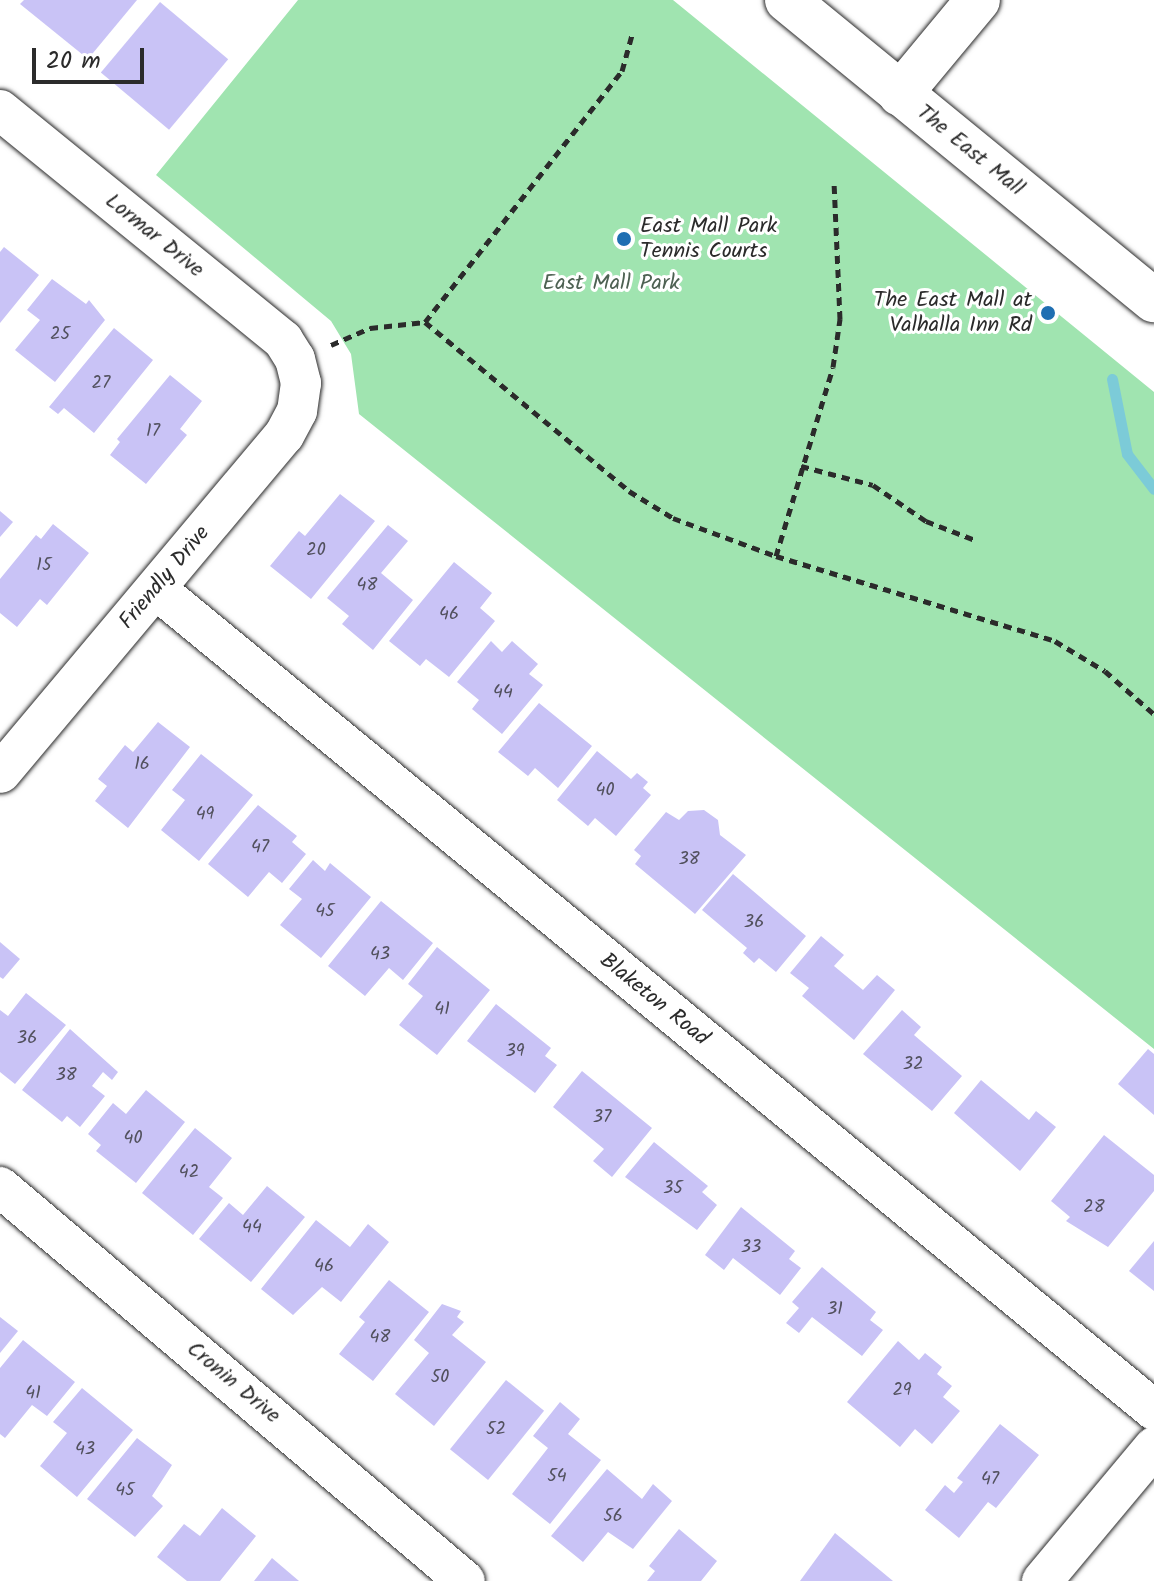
<!DOCTYPE html>
<html>
<head>
<meta charset="utf-8">
<style>
  body { margin:0 }
  #map { position:relative; width:1154px; height:1581px; overflow:hidden; background:#fff; font-family:Kalam,sans-serif }
  div>[style] { position:absolute }
  [style*='--x'] { left:calc(var(--x)*1px); top:calc(var(--y)*1px); width:calc(var(--w)*1px); rotate:calc(var(--a)*1deg) }
  .green>* { inset:0; background:#a0e4b0 }
  .stream>* { height:11px; margin:-5.5px; padding:0 5.5px; transform-origin:5.5px; border-radius:5.5px; background:#7ccbd8 }
  .building>* { inset:0; background:#c9c3f6; transform-origin:0 0 }
  .path>* { height:5px; margin-top:-2.5px; transform-origin:0; background:repeating-linear-gradient(90deg,#2b2b2b 0 8px,transparent 0 14px) }
  .roads { filter:drop-shadow(0 0 2px #2b2b2b) drop-shadow(0 0 2px #2b2b2b) }
  .street>* { height:40px; margin:-20px; padding:0 20px; transform-origin:20px; border-radius:20px; background:#fff }
  .secondary>* { height:44px; margin:-22px; padding:0 22px; transform-origin:22px; border-radius:22px; background:#fff }
  .dots>* { width:22px; height:22px; translate:-50% -50%; box-sizing:border-box; border:4px solid #fff; border-radius:50% }
  span { translate:-50% -50%; white-space:nowrap; text-align:center; line-height:1.15; -webkit-text-stroke:6px #fff; paint-order:stroke }
  .number-label { font-size:18px; color:#52515e }
  .number-label span { -webkit-text-stroke-width:0 }
  .street-label { font-size:22px; color:#2b2b2b }
  .poi-label { font-size:22px; color:#2b2b2b }
  .left { translate:0 -50%; text-align:left }
  .right { translate:-100% -50%; text-align:right }
  .park-label { font-size:22px; color:#4e6253 }
  .scale { position:absolute; left:32px; top:48px; width:112px; height:36px; box-sizing:border-box; border:4px solid #2b2b2b; border-top:0; padding-left:10px; font-size:24px; line-height:28px; white-space:nowrap; color:#2b2b2b; -webkit-text-stroke:6px #fff; paint-order:stroke }
</style>
</head>
<body>
<div id="map">
  <div class="green">
    <i style="clip-path:polygon(298px 0,673px 0,1154px 392px,1154px 1049px,359px 414px,351px 354px,331px 321px,156px 175px)"></i>
  </div>
  <div class="stream">
    <i style="--x:1112;--y:379;--w:76;--a:78.7"></i>
    <i style="--x:1127;--y:454;--w:44;--a:52.4"></i>
  </div>
  <div class="building">
    <i style="clip-path:polygon(24px 0,137px 0,88px 59px,20px 4px)"></i>
    <i style="left:160px;top:2px;width:89px;height:92px;rotate:40deg"></i>
    <i style="clip-path:polygon(4px 247px,39px 275px,0 323px,0 252px)"></i>
    <i style="clip-path:polygon(52px 279px,86px 304px,89px 300px,105px 320px,55px 382px,15px 350px,40px 320px,27px 310px)"></i>
    <i style="clip-path:polygon(114px 328px,153px 360px,94px 433px,64px 408px,58px 414px,49px 407px)"></i>
    <i style="clip-path:polygon(170px 375px,202px 401px,180px 429px,187px 435px,146px 484px,110px 455px,120px 442px,117px 439px)"></i>
    <i style="clip-path:polygon(340px 494px,375px 521px,311px 599px,270px 566px,299px 531px,305px 536px)"></i>
    <i style="clip-path:polygon(0 511px,13px 522px,0 537px)"></i>
    <i style="clip-path:polygon(53px 524px,89px 553px,47px 605px,40px 599px,17px 627px,0 613px,0 579px,36px 535px,41px 539px)"></i>
    <i style="clip-path:polygon(388px 525px,408px 541px,381px 573px,413px 600px,373px 650px,342px 624px,349px 616px,327px 598px)"></i>
    <i style="clip-path:polygon(454px 562px,492px 593px,480px 608px,495px 621px,449px 677px,426px 659px,420px 666px,389px 641px)"></i>
    <i style="clip-path:polygon(491px 641px,502px 652px,512px 641px,538px 664px,529px 674px,543px 685px,502px 734px,472px 709px,479px 700px,457px 682px)"></i>
    <i style="clip-path:polygon(539px 703px,592px 746px,558px 788px,535px 768px,528px 776px,498px 752px)"></i>
    <i style="clip-path:polygon(158px 722px,190px 747px,128px 828px,95px 801px,107px 786px,98px 779px,125px 745px,133px 752px)"></i>
    <i style="clip-path:polygon(597px 751px,631px 779px,637px 773px,648px 782px,643px 788px,651px 795px,616px 836px,595px 818px,588px 826px,557px 800px)"></i>
    <i style="clip-path:polygon(201px 754px,253px 795px,199px 861px,161px 830px,185px 800px,172px 790px)"></i>
    <i style="clip-path:polygon(258px 805px,297px 836px,292px 842px,306px 854px,282px 883px,269px 872px,248px 897px,208px 864px)"></i>
    <i style="clip-path:polygon(704px 810px,718px 820px,720px 835px,746px 855px,695px 914px,635px 864px,641px 856px,634px 850px,666px 812px,679px 820px,688px 811px)"></i>
    <i style="clip-path:polygon(313px 860px,325px 871px,330px 863px,371px 897px,321px 958px,280px 925px,302px 899px,289px 889px)"></i>
    <i style="clip-path:polygon(733px 874px,806px 936px,776px 972px,759px 958px,754px 963px,743px 953px,747px 948px,702px 910px)"></i>
    <i style="clip-path:polygon(381px 901px,433px 943px,403px 980px,389px 968px,365px 996px,328px 966px)"></i>
    <i style="clip-path:polygon(821px 936px,844px 955px,834px 966px,863px 990px,877px 975px,895px 990px,854px 1040px,802px 996px,809px 988px,790px 973px)"></i>
    <i style="clip-path:polygon(0 942px,20px 959px,3px 979px,0 977px)"></i>
    <i style="clip-path:polygon(437px 947px,490px 990px,437px 1055px,399px 1025px,423px 996px,408px 984px)"></i>
    <i style="clip-path:polygon(26px 993px,66px 1025px,15px 1084px,0 1072px,0 1010px,8px 1016px)"></i>
    <i style="clip-path:polygon(496px 1004px,551px 1048px,545px 1056px,557px 1065px,535px 1093px,467px 1041px)"></i>
    <i style="clip-path:polygon(902px 1010px,921px 1027px,914px 1035px,962px 1076px,932px 1111px,863px 1054px)"></i>
    <i style="clip-path:polygon(70px 1029px,118px 1072px,112px 1080px,103px 1072px,92px 1086px,105px 1096px,80px 1127px,67px 1116px,62px 1122px,22px 1090px)"></i>
    <i style="clip-path:polygon(1148px 1049px,1154px 1054px,1154px 1115px,1118px 1084px)"></i>
    <i style="clip-path:polygon(582px 1071px,652px 1128px,612px 1177px,593px 1161px,604px 1149px,553px 1107px)"></i>
    <i style="clip-path:polygon(981px 1080px,1029px 1120px,1036px 1111px,1056px 1127px,1020px 1171px,954px 1113px)"></i>
    <i style="clip-path:polygon(146px 1090px,185px 1122px,136px 1183px,96px 1151px,101px 1145px,88px 1134px,113px 1103px,126px 1114px)"></i>
    <i style="clip-path:polygon(195px 1128px,232px 1158px,209px 1187px,223px 1198px,193px 1235px,142px 1193px)"></i>
    <i style="clip-path:polygon(1104px 1135px,1154px 1175px,1154px 1191px,1108px 1247px,1066px 1221px,1070px 1217px,1051px 1201px)"></i>
    <i style="clip-path:polygon(654px 1142px,708px 1186px,702px 1192px,717px 1205px,697px 1230px,625px 1177px)"></i>
    <i style="clip-path:polygon(267px 1186px,305px 1217px,251px 1282px,199px 1239px,229px 1203px,243px 1215px)"></i>
    <i style="clip-path:polygon(741px 1207px,795px 1251px,789px 1259px,801px 1268px,780px 1295px,733px 1258px,724px 1270px,705px 1255px)"></i>
    <i style="clip-path:polygon(316px 1220px,350px 1247px,368px 1224px,389px 1242px,341px 1302px,322px 1287px,293px 1315px,261px 1289px)"></i>
    <i style="clip-path:polygon(1154px 1241px,1154px 1291px,1129px 1271px)"></i>
    <i style="clip-path:polygon(822px 1267px,876px 1312px,870px 1320px,883px 1330px,862px 1356px,812px 1317px,799px 1333px,786px 1323px,799px 1308px,792px 1302px)"></i>
    <i style="clip-path:polygon(389px 1280px,429px 1312px,373px 1381px,339px 1354px,365px 1322px,359px 1317px)"></i>
    <i style="clip-path:polygon(442px 1304px,461px 1311px,457px 1317px,464px 1322px,452px 1335px,486px 1362px,434px 1426px,395px 1394px,429px 1353px,414px 1340px)"></i>
    <i style="clip-path:polygon(0 1317px,18px 1331px,0 1353px)"></i>
    <i style="clip-path:polygon(23px 1340px,75px 1382px,47px 1416px,32px 1405px,5px 1438px,0 1434px,0 1368px)"></i>
    <i style="clip-path:polygon(898px 1341px,919px 1360px,925px 1353px,942px 1367px,937px 1374px,952px 1386px,943px 1397px,960px 1411px,932px 1444px,915px 1429px,900px 1447px,847px 1402px)"></i>
    <i style="left:506px;top:1380px;width:49px;height:89px;rotate:39deg"></i>
    <i style="clip-path:polygon(82px 1388px,133px 1430px,77px 1497px,40px 1466px,67px 1433px,53px 1422px)"></i>
    <i style="clip-path:polygon(560px 1402px,580px 1419px,568px 1434px,601px 1460px,550px 1524px,512px 1494px,548px 1448px,533px 1436px)"></i>
    <i style="clip-path:polygon(1000px 1424px,1039px 1455px,996px 1508px,988px 1502px,959px 1538px,925px 1510px,945px 1485px,954px 1493px,963px 1482px,957px 1478px)"></i>
    <i style="clip-path:polygon(137px 1438px,172px 1465px,152px 1496px,163px 1506px,135px 1537px,87px 1499px)"></i>
    <i style="clip-path:polygon(607px 1469px,642px 1499px,653px 1484px,672px 1501px,633px 1549px,608px 1532px,583px 1562px,551px 1536px)"></i>
    <i style="clip-path:polygon(222px 1508px,256px 1536px,220px 1581px,187px 1581px,157px 1557px,184px 1524px,200px 1536px)"></i>
    <i style="clip-path:polygon(679px 1529px,717px 1561px,701px 1581px,647px 1581px,655px 1571px,649px 1566px)"></i>
    <i style="clip-path:polygon(835px 1533px,893px 1581px,800px 1581px)"></i>
    <i style="clip-path:polygon(272px 1558px,299px 1581px,254px 1581px)"></i>
  </div>
  <div class="path">
    <i style="--x:425;--y:322;--w:319;--a:-51.9"></i>
    <i style="--x:622;--y:71;--w:41;--a:-74.6"></i>
    <i style="--x:331;--y:345;--w:43;--a:-23.6"></i>
    <i style="--x:370;--y:328;--w:55;--a:-6.2"></i>
    <i style="--x:425;--y:322;--w:265;--a:39.6"></i>
    <i style="--x:629;--y:491;--w:52;--a:31.5"></i>
    <i style="--x:673;--y:518;--w:110;--a:20.3"></i>
    <i style="--x:776;--y:556;--w:292;--a:16.9"></i>
    <i style="--x:1055;--y:641;--w:58;--a:31"></i>
    <i style="--x:1105;--y:671;--w:65;--a:41.3"></i>
    <i style="--x:801;--y:466;--w:74;--a:14.8"></i>
    <i style="--x:873;--y:485;--w:64;--a:34.2"></i>
    <i style="--x:926;--y:521;--w:53;--a:21.2"></i>
    <i style="--x:776;--y:556;--w:197;--a:-73.2"></i>
    <i style="--x:833;--y:367;--w:49;--a:-81.7"></i>
    <i style="--x:840;--y:319;--w:137;--a:-92.5"></i>
  </div>
  <div class="roads">
    <div class="street">
      <i style="--x:0;--y:110;--w:365;--a:39.1"></i>
      <i style="--x:283;--y:340;--w:22;--a:58"></i>
      <i style="--x:295;--y:359;--w:25;--a:76"></i>
      <i style="--x:301;--y:383;--w:28;--a:98"></i>
      <i style="--x:297;--y:411;--w:27;--a:118"></i>
      <i style="--x:284;--y:435;--w:441;--a:130"></i>
      <i style="--x:156;--y:589;--w:1292;--a:39.44"></i>
      <i style="--x:0;--y:1187;--w:609;--a:40.28"></i>
      <i style="--x:1042;--y:1581;--w:175;--a:-50.1"></i>
    </div>
    <div class="secondary">
      <i style="--x:787;--y:0;--w:474;--a:39.3"></i>
      <i style="--x:900;--y:94;--w:122;--a:-50.3"></i>
    </div>
  </div>
  <div class="dots">
    <i style="left:624px;top:239px;background:#1f6fb2"></i>
    <i style="left:1048px;top:313px;background:#1f6fb2"></i>
  </div>
  <div class="number-label">
    <span style="left:60px;top:335px">25</span>
    <span style="left:101px;top:384px">27</span>
    <span style="left:153px;top:432px">17</span>
    <span style="left:316px;top:551px">20</span>
    <span style="left:44px;top:566px">15</span>
    <span style="left:367px;top:586px">48</span>
    <span style="left:449px;top:615px">46</span>
    <span style="left:503px;top:693px">44</span>
    <span style="left:142px;top:765px">16</span>
    <span style="left:605px;top:791px">40</span>
    <span style="left:205px;top:815px">49</span>
    <span style="left:260px;top:848px">47</span>
    <span style="left:689px;top:860px">38</span>
    <span style="left:325px;top:912px">45</span>
    <span style="left:754px;top:923px">36</span>
    <span style="left:380px;top:955px">43</span>
    <span style="left:442px;top:1010px">41</span>
    <span style="left:27px;top:1039px">36</span>
    <span style="left:515px;top:1052px">39</span>
    <span style="left:913px;top:1065px">32</span>
    <span style="left:66px;top:1076px">38</span>
    <span style="left:602px;top:1118px">37</span>
    <span style="left:133px;top:1139px">40</span>
    <span style="left:189px;top:1173px">42</span>
    <span style="left:673px;top:1189px">35</span>
    <span style="left:1094px;top:1208px">28</span>
    <span style="left:252px;top:1228px">44</span>
    <span style="left:751px;top:1248px">33</span>
    <span style="left:324px;top:1267px">46</span>
    <span style="left:835px;top:1310px">31</span>
    <span style="left:380px;top:1338px">48</span>
    <span style="left:440px;top:1378px">50</span>
    <span style="left:902px;top:1391px">29</span>
    <span style="left:33px;top:1394px">41</span>
    <span style="left:496px;top:1430px">52</span>
    <span style="left:85px;top:1450px">43</span>
    <span style="left:557px;top:1477px">54</span>
    <span style="left:990px;top:1480px">47</span>
    <span style="left:125px;top:1491px">45</span>
    <span style="left:613px;top:1517px">56</span>
  </div>
  <div class="street-label">
    <span style="left:970px;top:151px;rotate:39deg">The East Mall</span>
    <span style="left:154px;top:236px;rotate:39deg">Lormar Drive</span>
    <span style="left:165px;top:578px;rotate:-50deg">Friendly Drive</span>
    <span style="left:654px;top:1000px;rotate:39deg">Blaketon Road</span>
    <span style="left:233px;top:1383px;rotate:40deg">Cronin Drive</span>
  </div>
  <div class="poi-label">
    <span class="left" style="left:640px;top:239px">East Mall Park<br>Tennis Courts</span>
    <span class="right" style="left:1032px;top:313px">The East Mall at<br>Valhalla Inn Rd</span>
  </div>
  <div class="park-label">
    <span style="left:611px;top:284px">East Mall Park</span>
  </div>
  <div class="scale">20 m</div>
</div>
</body>
</html>
